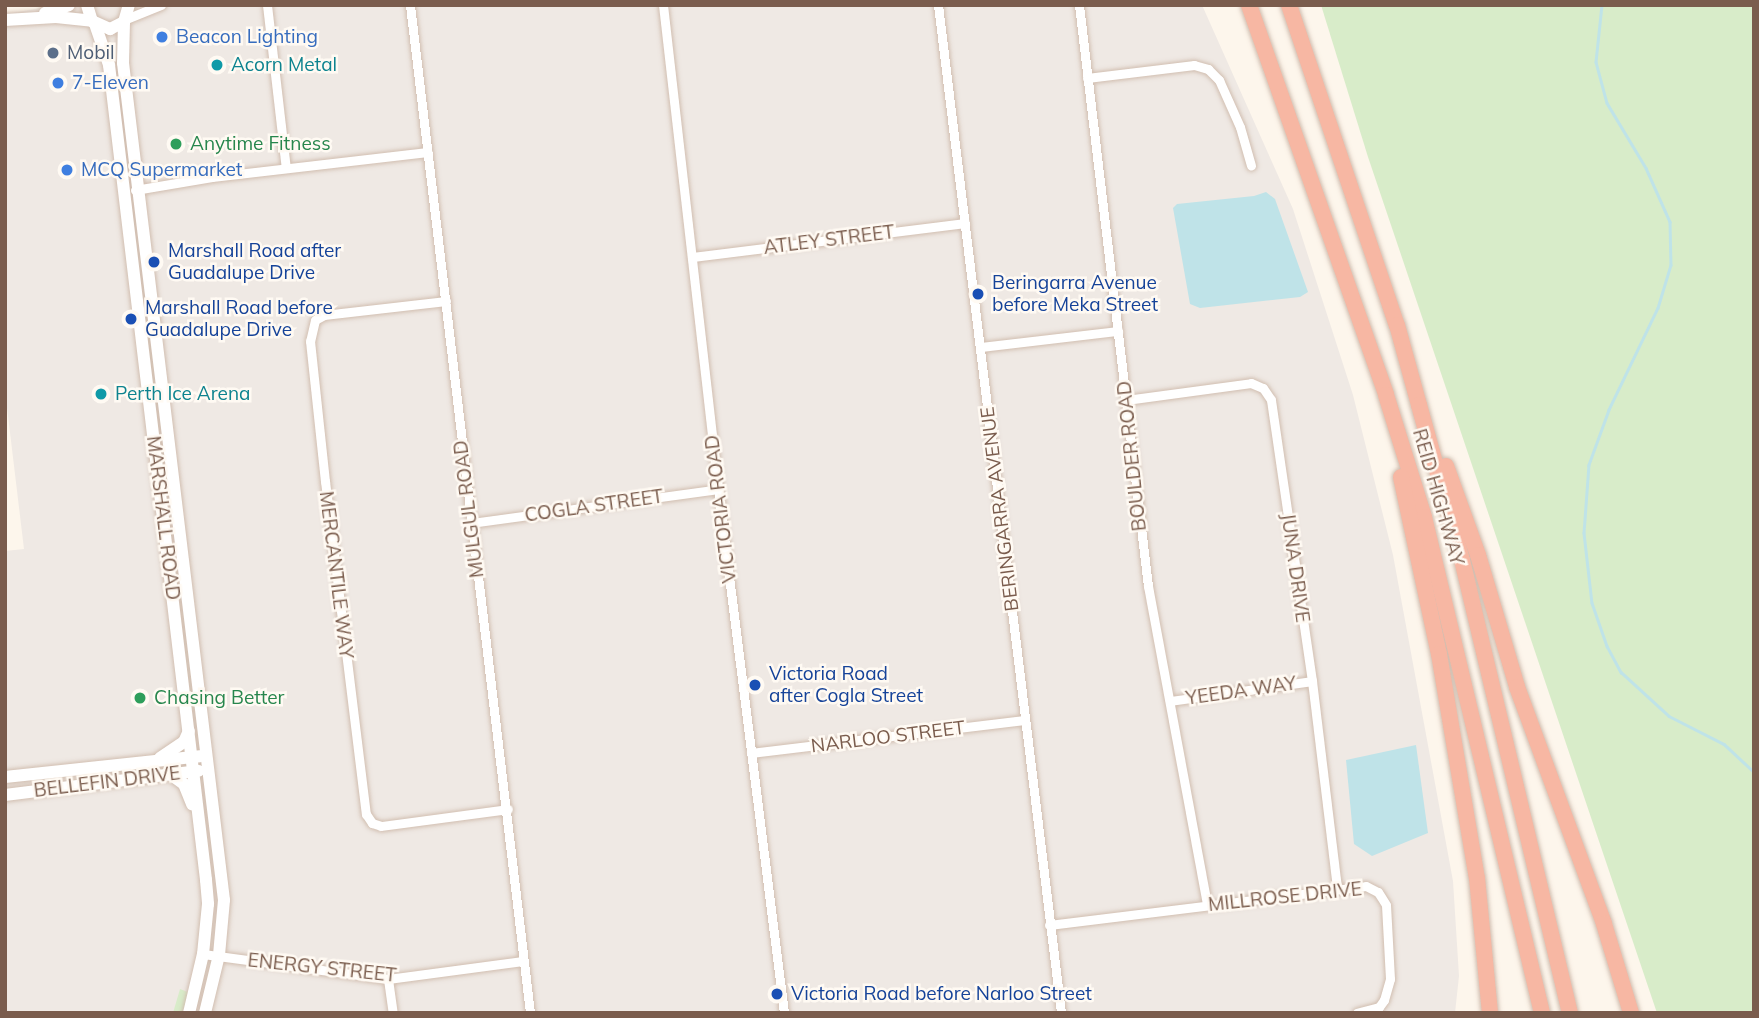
<!DOCTYPE html>
<html>
<head>
<meta charset="utf-8">
<style>
  body { margin:0 }
  #map { position:relative; width:1759px; height:1018px; overflow:hidden; background:#fdf6ec; font-family:Mulish,sans-serif }
  div>[style] { position:absolute }
  [style*='--x'] { left:calc(var(--x)*1px); top:calc(var(--y)*1px); width:calc(var(--w)*1px); rotate:calc(var(--a)*1deg) }
  .industrial>* { inset:0; background:#efe9e4 }
  .green>* { inset:0; background:#d8ecc9 }
  .water>* { inset:0; background:#bfe3e8 }
  .stream>* { height:2.5px; margin:-1.25px; padding:0 1.25px; transform-origin:1.25px; border-radius:1.25px; background:#bfe3e8 }
  .roads { filter:drop-shadow(0 0 2px #d1beb0) drop-shadow(0 0 2px #d1beb0) }
  .street>* { height:9px; margin:-4.5px; padding:0 4.5px; transform-origin:4.5px; border-radius:4.5px; background:#fff }
  .secondary>* { height:12px; margin:-6px; padding:0 6px; transform-origin:6px; border-radius:6px; background:#fff }
  .highway>* { height:16px; margin:-8px; padding:0 8px; transform-origin:8px; border-radius:8px; background:#f7b7a3 }
  .dots>* { width:19px; height:19px; translate:-50% -50%; box-sizing:border-box; border:4px solid #fffaf3; border-radius:50% }
  span { translate:-50% -50%; white-space:nowrap; text-align:center; line-height:1.15; -webkit-text-stroke:5px #fffaf3; paint-order:stroke }
  .shop-label { font-size:19px; color:#366cbe }
  .left { translate:0 -50%; text-align:left }
  .service-label { font-size:19px; color:#4e5e75 }
  .culture-label { font-size:19px; color:#0d838f }
  .leisure-label { font-size:19px; color:#27864d }
  .street-label { font-size:19px; color:#7a5c4d }
  .transit-label { font-size:19px; color:#164399 }
  .frame { position:absolute; inset:0; border:7px solid #7a5c4d; pointer-events:none }
</style>
</head>
<body>
<div id="map">
  <div class="industrial">
    <i style="clip-path:polygon(59px 5px,1202px 5px,1293px 209px,1353px 395px,1393px 555px,1453px 881px,1459px 976px,1455px 1013px,5px 1013px,5px 551px,24px 549px,5px 391px,5px 14px)"></i>
  </div>
  <div class="green">
    <i style="clip-path:polygon(1321px 5px,1754px 5px,1754px 1013px,1657px 1013px,1368px 157px)"></i>
    <i style="clip-path:polygon(180px 989px,190px 993px,182px 1013px,173px 1013px)"></i>
  </div>
  <div class="water">
    <i style="clip-path:polygon(1266px 192px,1275px 199px,1308px 292px,1300px 297px,1200px 308px,1190px 304px,1173px 208px,1177px 204px,1254px 196px)"></i>
    <i style="clip-path:polygon(1416px 745px,1428px 833px,1372px 856px,1354px 844px,1346px 760px)"></i>
  </div>
  <div class="stream">
    <i style="--x:1602;--y:5;--w:57;--a:96"></i>
    <i style="--x:1596;--y:62;--w:42;--a:75"></i>
    <i style="--x:1607;--y:103;--w:76;--a:59"></i>
    <i style="--x:1646;--y:168;--w:59;--a:66"></i>
    <i style="--x:1670;--y:222;--w:43;--a:88.7"></i>
    <i style="--x:1671;--y:265;--w:45;--a:106.8"></i>
    <i style="--x:1658;--y:308;--w:113;--a:115.7"></i>
    <i style="--x:1609;--y:410;--w:59;--a:110"></i>
    <i style="--x:1589;--y:465;--w:68;--a:94.2"></i>
    <i style="--x:1584;--y:533;--w:70;--a:83.5"></i>
    <i style="--x:1592;--y:603;--w:46;--a:70.8"></i>
    <i style="--x:1607;--y:646;--w:30;--a:62"></i>
    <i style="--x:1621;--y:672;--w:65;--a:42.5"></i>
    <i style="--x:1669;--y:716;--w:62;--a:27"></i>
    <i style="--x:1724;--y:744;--w:41;--a:43"></i>
  </div>
  <div class="roads">
    <div class="street">
      <i style="--x:267;--y:5;--w:164;--a:83.4"></i>
      <i style="--x:410;--y:5;--w:1015;--a:83.21"></i>
      <i style="--x:663;--y:5;--w:487;--a:83.5"></i>
      <i style="--x:718;--y:489;--w:528;--a:82.82"></i>
      <i style="--x:938;--y:5;--w:1015;--a:83.04"></i>
      <i style="--x:1079;--y:5;--w:585;--a:83.23"></i>
      <i style="--x:1148;--y:586;--w:323;--a:79.5"></i>
      <i style="--x:126;--y:19;--w:38;--a:-22"></i>
      <i style="--x:1087;--y:78;--w:108;--a:-6.9"></i>
      <i style="--x:1194;--y:65;--w:15;--a:16"></i>
      <i style="--x:1208;--y:69;--w:16;--a:45"></i>
      <i style="--x:1219;--y:80;--w:51;--a:65.9"></i>
      <i style="--x:1240;--y:127;--w:40;--a:74"></i>
      <i style="--x:135;--y:190;--w:78;--a:-9.6"></i>
      <i style="--x:212;--y:177;--w:217;--a:-6.6"></i>
      <i style="--x:693;--y:257;--w:274;--a:-7.1"></i>
      <i style="--x:446;--y:301;--w:123;--a:173.5"></i>
      <i style="--x:324;--y:315;--w:10;--a:151"></i>
      <i style="--x:315;--y:320;--w:22;--a:103"></i>
      <i style="--x:310;--y:341;--w:141;--a:83.9"></i>
      <i style="--x:325;--y:481;--w:336;--a:83"></i>
      <i style="--x:366;--y:814;--w:11;--a:56"></i>
      <i style="--x:372;--y:823;--w:9;--a:18"></i>
      <i style="--x:381;--y:826;--w:128;--a:-7.6"></i>
      <i style="--x:981;--y:347;--w:138;--a:-6.7"></i>
      <i style="--x:1126;--y:400;--w:126;--a:-7.7"></i>
      <i style="--x:1251;--y:383;--w:13;--a:23"></i>
      <i style="--x:1263;--y:388;--w:14;--a:56"></i>
      <i style="--x:1271;--y:400;--w:284;--a:81.7"></i>
      <i style="--x:1312;--y:681;--w:209;--a:83.1"></i>
      <i style="--x:471;--y:523;--w:249;--a:-7.8"></i>
      <i style="--x:1170;--y:701;--w:143;--a:-8"></i>
      <i style="--x:751;--y:753;--w:275;--a:-6.9"></i>
      <i style="--x:1049;--y:925;--w:319;--a:-7"></i>
      <i style="--x:1366;--y:886;--w:13;--a:27"></i>
      <i style="--x:1378;--y:892;--w:15;--a:58"></i>
      <i style="--x:1386;--y:905;--w:74;--a:86.9"></i>
      <i style="--x:1390;--y:979;--w:22;--a:106"></i>
      <i style="--x:1384;--y:1000;--w:9;--a:126"></i>
      <i style="--x:1379;--y:1007;--w:23;--a:165"></i>
      <i style="--x:203;--y:954;--w:187;--a:7.7"></i>
      <i style="--x:388;--y:979;--w:136;--a:-7.6"></i>
      <i style="--x:388;--y:979;--w:34;--a:82"></i>
    </div>
    <div class="secondary">
      <i style="--x:87;--y:5;--w:17;--a:73"></i>
      <i style="--x:92;--y:21;--w:20;--a:24"></i>
      <i style="--x:110;--y:29;--w:16;--a:-27"></i>
      <i style="--x:124;--y:22;--w:18;--a:-74"></i>
      <i style="--x:45;--y:13;--w:25;--a:-18"></i>
      <i style="--x:5;--y:20;--w:51;--a:-3.4"></i>
      <i style="--x:56;--y:17;--w:36;--a:6"></i>
      <i style="--x:124;--y:22;--w:41;--a:91.4"></i>
      <i style="--x:123;--y:63;--w:843;--a:83.12"></i>
      <i style="--x:224;--y:900;--w:55;--a:95.2"></i>
      <i style="--x:219;--y:955;--w:60;--a:103.6"></i>
      <i style="--x:95;--y:24;--w:43;--a:71.1"></i>
      <i style="--x:109;--y:65;--w:821;--a:83.21"></i>
      <i style="--x:206;--y:880;--w:24;--a:85"></i>
      <i style="--x:208;--y:904;--w:50;--a:95.7"></i>
      <i style="--x:203;--y:954;--w:61;--a:103.3"></i>
      <i style="--x:160;--y:758;--w:29;--a:-34"></i>
      <i style="--x:184;--y:742;--w:12;--a:-66"></i>
      <i style="--x:170;--y:774;--w:17;--a:36"></i>
      <i style="--x:184;--y:784;--w:22;--a:68"></i>
      <i style="--x:5;--y:777;--w:196;--a:-6.1"></i>
      <i style="--x:5;--y:795;--w:195;--a:-7.1"></i>
    </div>
    <div class="highway">
      <i style="--x:1249;--y:5;--w:413;--a:70.6"></i>
      <i style="--x:1386;--y:395;--w:128;--a:72.7"></i>
      <i style="--x:1424;--y:517;--w:510;--a:76.62"></i>
      <i style="--x:1289;--y:5;--w:338;--a:71.4"></i>
      <i style="--x:1397;--y:325;--w:83;--a:74.6"></i>
      <i style="--x:1419;--y:405;--w:161;--a:74.5"></i>
      <i style="--x:1462;--y:560;--w:466;--a:76.6"></i>
      <i style="--x:1446;--y:466;--w:95;--a:70.2"></i>
      <i style="--x:1478;--y:555;--w:138;--a:73.5"></i>
      <i style="--x:1517;--y:687;--w:252;--a:69.8"></i>
      <i style="--x:1604;--y:924;--w:93;--a:73.1"></i>
      <i style="--x:1401;--y:477;--w:181;--a:77.9"></i>
      <i style="--x:1439;--y:654;--w:227;--a:80.4"></i>
      <i style="--x:1477;--y:878;--w:136;--a:84.5"></i>
    </div>
  </div>
  <div class="dots">
    <i style="left:162px;top:37px;background:#3f7fe0"></i>
    <i style="left:53px;top:53px;background:#5c6f8a"></i>
    <i style="left:217px;top:65px;background:#0f9aa8"></i>
    <i style="left:58px;top:83px;background:#3f7fe0"></i>
    <i style="left:176px;top:144px;background:#2e9e5b"></i>
    <i style="left:67px;top:170px;background:#3f7fe0"></i>
    <i style="left:154px;top:262px;background:#1a4fb4"></i>
    <i style="left:978px;top:294px;background:#1a4fb4"></i>
    <i style="left:131px;top:319px;background:#1a4fb4"></i>
    <i style="left:101px;top:394px;background:#0f9aa8"></i>
    <i style="left:755px;top:685px;background:#1a4fb4"></i>
    <i style="left:140px;top:698px;background:#2e9e5b"></i>
    <i style="left:777px;top:994px;background:#1a4fb4"></i>
  </div>
  <div class="shop-label">
    <span class="left" style="left:176px;top:37px">Beacon Lighting</span>
    <span class="left" style="left:72px;top:83px">7-Eleven</span>
    <span class="left" style="left:81px;top:170px">MCQ Supermarket</span>
  </div>
  <div class="service-label">
    <span class="left" style="left:67px;top:53px">Mobil</span>
  </div>
  <div class="culture-label">
    <span class="left" style="left:231px;top:65px">Acorn Metal</span>
    <span class="left" style="left:115px;top:394px">Perth Ice Arena</span>
  </div>
  <div class="leisure-label">
    <span class="left" style="left:190px;top:144px">Anytime Fitness</span>
    <span class="left" style="left:154px;top:698px">Chasing Better</span>
  </div>
  <div class="street-label">
    <span style="left:829px;top:240px;rotate:-7deg">ATLEY STREET</span>
    <span style="left:1132px;top:456px;rotate:-96deg">BOULDER ROAD</span>
    <span style="left:1438px;top:497px;rotate:74deg">REID HIGHWAY</span>
    <span style="left:594px;top:506px;rotate:-8deg">COGLA STREET</span>
    <span style="left:469px;top:509px;rotate:-97deg">MULGUL ROAD</span>
    <span style="left:721px;top:509px;rotate:-97deg">VICTORIA ROAD</span>
    <span style="left:1000px;top:509px;rotate:-97deg">BERINGARRA AVENUE</span>
    <span style="left:163px;top:518px;rotate:83deg">MARSHALL ROAD</span>
    <span style="left:1295px;top:568px;rotate:82deg">JUNA DRIVE</span>
    <span style="left:336px;top:575px;rotate:83deg">MERCANTILE WAY</span>
    <span style="left:1241px;top:691px;rotate:-8deg">YEEDA WAY</span>
    <span style="left:888px;top:737px;rotate:-7deg">NARLOO STREET</span>
    <span style="left:107px;top:782px;rotate:-7deg">BELLEFIN DRIVE</span>
    <span style="left:1285px;top:897px;rotate:-6deg">MILLROSE DRIVE</span>
    <span style="left:322px;top:968px;rotate:6deg">ENERGY STREET</span>
  </div>
  <div class="transit-label">
    <span class="left" style="left:168px;top:262px">Marshall Road after<br>Guadalupe Drive</span>
    <span class="left" style="left:992px;top:294px">Beringarra Avenue<br>before Meka Street</span>
    <span class="left" style="left:145px;top:319px">Marshall Road before<br>Guadalupe Drive</span>
    <span class="left" style="left:769px;top:685px">Victoria Road<br>after Cogla Street</span>
    <span class="left" style="left:791px;top:994px">Victoria Road before Narloo Street</span>
  </div>
  <div class="frame"></div>
</div>
</body>
</html>
